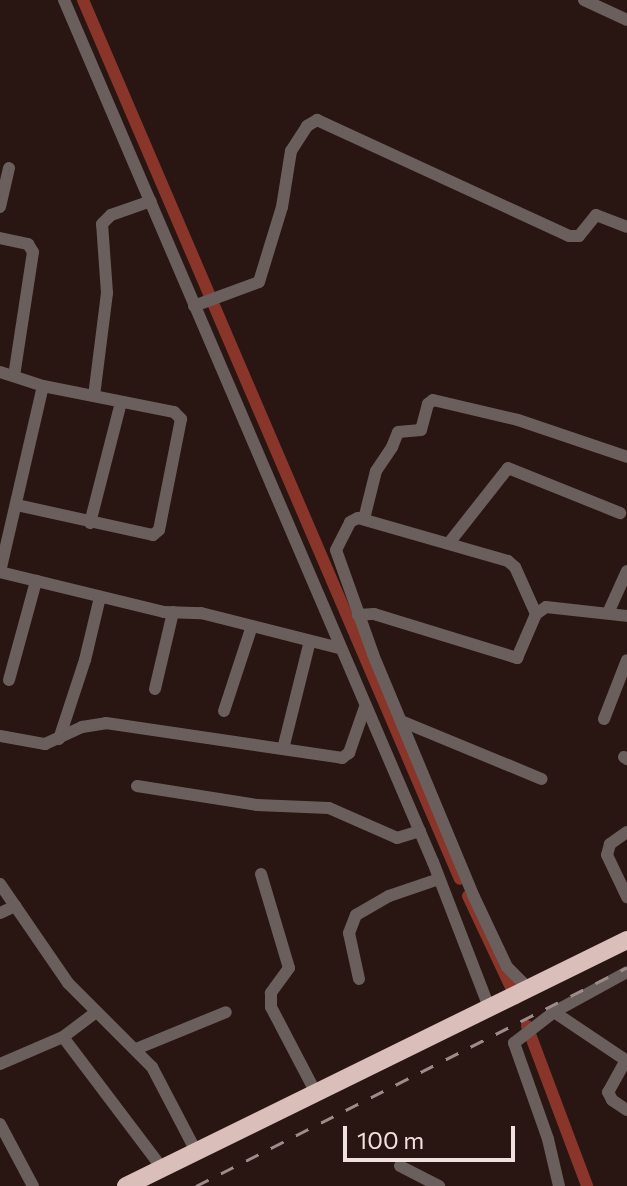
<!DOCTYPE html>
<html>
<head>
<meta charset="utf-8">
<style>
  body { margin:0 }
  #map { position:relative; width:627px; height:1186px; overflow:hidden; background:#291512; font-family:Commissioner,sans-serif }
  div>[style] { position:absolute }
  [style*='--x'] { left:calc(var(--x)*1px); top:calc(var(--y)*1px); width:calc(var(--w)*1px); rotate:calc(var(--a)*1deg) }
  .canal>* { height:12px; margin:-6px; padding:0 6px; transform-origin:6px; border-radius:6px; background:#89352a }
  .minor>* { height:12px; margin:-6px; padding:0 6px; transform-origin:6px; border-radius:6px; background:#6a5f5d }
  .highway>* { height:18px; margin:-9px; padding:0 9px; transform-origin:9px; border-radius:9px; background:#dabeb9 }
  .rail>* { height:3px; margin-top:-1.5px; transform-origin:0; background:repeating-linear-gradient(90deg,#9d8c8a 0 14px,transparent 0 28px) }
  span { translate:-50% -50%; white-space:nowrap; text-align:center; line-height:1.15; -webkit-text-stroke:6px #291512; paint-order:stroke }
  .scale { position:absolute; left:343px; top:1126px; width:172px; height:36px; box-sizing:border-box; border:4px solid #f0e1df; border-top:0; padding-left:10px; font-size:24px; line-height:28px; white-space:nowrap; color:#f0e1df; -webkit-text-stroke:6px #291512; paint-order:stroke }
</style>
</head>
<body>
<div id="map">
  <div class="canal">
    <i style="--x:83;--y:0;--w:956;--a:66.79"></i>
    <i style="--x:468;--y:896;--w:113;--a:64.8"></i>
    <i style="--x:527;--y:1026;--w:171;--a:69.4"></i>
  </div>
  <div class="minor">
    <i style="--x:64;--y:0;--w:938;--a:66.83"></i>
    <i style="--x:433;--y:862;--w:159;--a:68.9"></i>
    <i style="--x:584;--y:0;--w:47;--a:24.9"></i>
    <i style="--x:0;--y:207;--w:40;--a:-77"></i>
    <i style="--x:0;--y:238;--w:29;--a:12"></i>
    <i style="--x:28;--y:244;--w:9;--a:58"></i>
    <i style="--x:33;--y:252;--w:125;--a:98.7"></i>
    <i style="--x:194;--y:306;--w:69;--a:-20.3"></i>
    <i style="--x:259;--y:282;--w:78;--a:-73"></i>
    <i style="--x:282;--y:207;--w:57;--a:-80.9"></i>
    <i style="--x:291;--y:151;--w:30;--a:-57"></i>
    <i style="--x:307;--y:126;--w:12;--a:-31"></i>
    <i style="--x:317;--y:120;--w:277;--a:24.7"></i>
    <i style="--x:569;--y:236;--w:10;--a:0"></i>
    <i style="--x:579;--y:236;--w:27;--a:-51"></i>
    <i style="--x:596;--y:215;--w:33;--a:21"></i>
    <i style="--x:0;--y:372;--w:45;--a:18"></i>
    <i style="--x:43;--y:386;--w:134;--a:11.2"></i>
    <i style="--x:174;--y:412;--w:10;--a:45"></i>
    <i style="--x:181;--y:419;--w:113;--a:101.2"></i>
    <i style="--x:159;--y:530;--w:8;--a:140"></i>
    <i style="--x:153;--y:535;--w:139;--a:-167.6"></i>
    <i style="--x:94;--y:396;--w:104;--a:-82.8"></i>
    <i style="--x:107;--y:293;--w:69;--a:-94.1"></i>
    <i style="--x:102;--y:224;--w:13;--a:-45"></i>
    <i style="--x:111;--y:215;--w:42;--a:-19.3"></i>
    <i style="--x:364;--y:519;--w:49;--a:-76"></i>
    <i style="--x:376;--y:471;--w:29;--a:-56"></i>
    <i style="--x:392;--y:447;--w:16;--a:-68"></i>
    <i style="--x:398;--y:432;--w:23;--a:-5"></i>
    <i style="--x:421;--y:430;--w:27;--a:-75"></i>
    <i style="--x:428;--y:404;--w:6;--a:-39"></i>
    <i style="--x:433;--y:400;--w:87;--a:13.2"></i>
    <i style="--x:518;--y:420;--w:115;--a:18.7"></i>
    <i style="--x:90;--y:523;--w:125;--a:-75.6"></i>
    <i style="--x:449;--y:543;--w:95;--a:-51.8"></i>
    <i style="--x:508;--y:468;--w:121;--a:21.9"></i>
    <i style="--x:0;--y:572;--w:169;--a:13.7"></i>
    <i style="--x:164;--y:612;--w:37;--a:2"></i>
    <i style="--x:201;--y:613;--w:142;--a:14.2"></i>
    <i style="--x:0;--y:572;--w:191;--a:-77"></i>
    <i style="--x:608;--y:613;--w:46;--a:-65.7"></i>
    <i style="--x:358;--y:615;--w:16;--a:-4"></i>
    <i style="--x:374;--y:614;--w:150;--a:17.1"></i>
    <i style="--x:517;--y:658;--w:48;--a:-66.6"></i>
    <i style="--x:536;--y:614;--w:12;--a:-35"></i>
    <i style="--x:546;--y:607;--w:81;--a:6.3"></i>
    <i style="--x:9;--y:680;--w:103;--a:-74.7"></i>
    <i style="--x:155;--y:689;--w:79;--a:-76.8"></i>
    <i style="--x:224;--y:711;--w:89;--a:-71.8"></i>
    <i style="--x:604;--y:719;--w:63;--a:-68.7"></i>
    <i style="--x:401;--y:721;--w:152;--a:22.4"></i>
    <i style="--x:0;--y:736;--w:46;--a:10.1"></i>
    <i style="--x:45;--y:744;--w:41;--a:-24.7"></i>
    <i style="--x:82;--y:727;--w:24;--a:-9"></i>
    <i style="--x:106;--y:723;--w:239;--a:8.4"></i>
    <i style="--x:342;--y:758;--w:9;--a:-36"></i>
    <i style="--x:349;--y:753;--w:49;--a:-70.8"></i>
    <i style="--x:59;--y:739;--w:83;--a:-71.8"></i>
    <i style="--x:85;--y:660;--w:65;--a:-76.6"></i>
    <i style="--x:283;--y:749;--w:111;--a:-76"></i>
    <i style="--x:624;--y:757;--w:4;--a:34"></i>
    <i style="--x:137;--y:786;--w:121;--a:9"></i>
    <i style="--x:257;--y:805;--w:72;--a:2.4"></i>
    <i style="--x:329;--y:808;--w:74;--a:23.8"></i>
    <i style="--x:397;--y:838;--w:24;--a:-17"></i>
    <i style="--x:627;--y:832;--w:21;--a:145"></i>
    <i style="--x:610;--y:844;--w:11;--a:105"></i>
    <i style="--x:607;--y:855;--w:47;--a:64.5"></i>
    <i style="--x:261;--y:874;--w:98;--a:73.4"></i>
    <i style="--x:289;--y:968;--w:31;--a:126"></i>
    <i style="--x:271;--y:993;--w:14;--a:90"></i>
    <i style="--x:271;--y:1007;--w:97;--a:62.4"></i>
    <i style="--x:0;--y:884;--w:120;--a:55.5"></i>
    <i style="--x:68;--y:983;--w:119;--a:45"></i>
    <i style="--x:152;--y:1067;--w:95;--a:62.4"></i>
    <i style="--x:0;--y:913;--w:17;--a:-25"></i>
    <i style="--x:359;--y:979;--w:47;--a:-102.3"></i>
    <i style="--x:349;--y:933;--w:19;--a:-69"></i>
    <i style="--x:356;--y:915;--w:38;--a:-30"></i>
    <i style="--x:389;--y:896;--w:53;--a:-18.8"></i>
    <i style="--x:529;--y:989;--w:31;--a:-135"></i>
    <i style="--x:507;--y:967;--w:77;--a:-115.2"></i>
    <i style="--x:474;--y:897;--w:263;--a:-112.6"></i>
    <i style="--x:373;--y:654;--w:110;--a:-109.6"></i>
    <i style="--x:336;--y:550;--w:31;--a:-63"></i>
    <i style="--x:350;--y:522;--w:9;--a:-27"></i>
    <i style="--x:358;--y:518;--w:156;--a:16"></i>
    <i style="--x:508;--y:561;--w:9;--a:41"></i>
    <i style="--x:515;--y:567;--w:51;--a:65.9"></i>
    <i style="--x:554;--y:1012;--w:88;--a:33.9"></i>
    <i style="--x:63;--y:1037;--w:164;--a:52.9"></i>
    <i style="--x:136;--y:1049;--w:97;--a:-22.3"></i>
    <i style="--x:626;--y:1060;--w:37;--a:119"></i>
    <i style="--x:608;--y:1092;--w:9;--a:63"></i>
    <i style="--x:612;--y:1100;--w:18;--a:34"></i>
    <i style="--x:0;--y:1064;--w:69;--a:-23.2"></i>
    <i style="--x:63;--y:1037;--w:40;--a:-37"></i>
    <i style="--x:0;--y:1124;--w:70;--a:62"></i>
    <i style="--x:400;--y:1166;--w:44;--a:27.1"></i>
    <i style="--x:559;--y:1186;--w:48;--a:-103.2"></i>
    <i style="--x:548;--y:1139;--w:102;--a:-109.5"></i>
    <i style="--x:514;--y:1043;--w:51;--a:-37.8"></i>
    <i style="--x:554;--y:1012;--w:83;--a:-28.7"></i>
  </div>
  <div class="highway">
    <i style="--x:126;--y:1186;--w:558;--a:-26.15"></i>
  </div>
  <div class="rail">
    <i style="--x:196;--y:1186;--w:483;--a:-26.9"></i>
  </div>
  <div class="scale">100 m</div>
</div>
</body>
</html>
